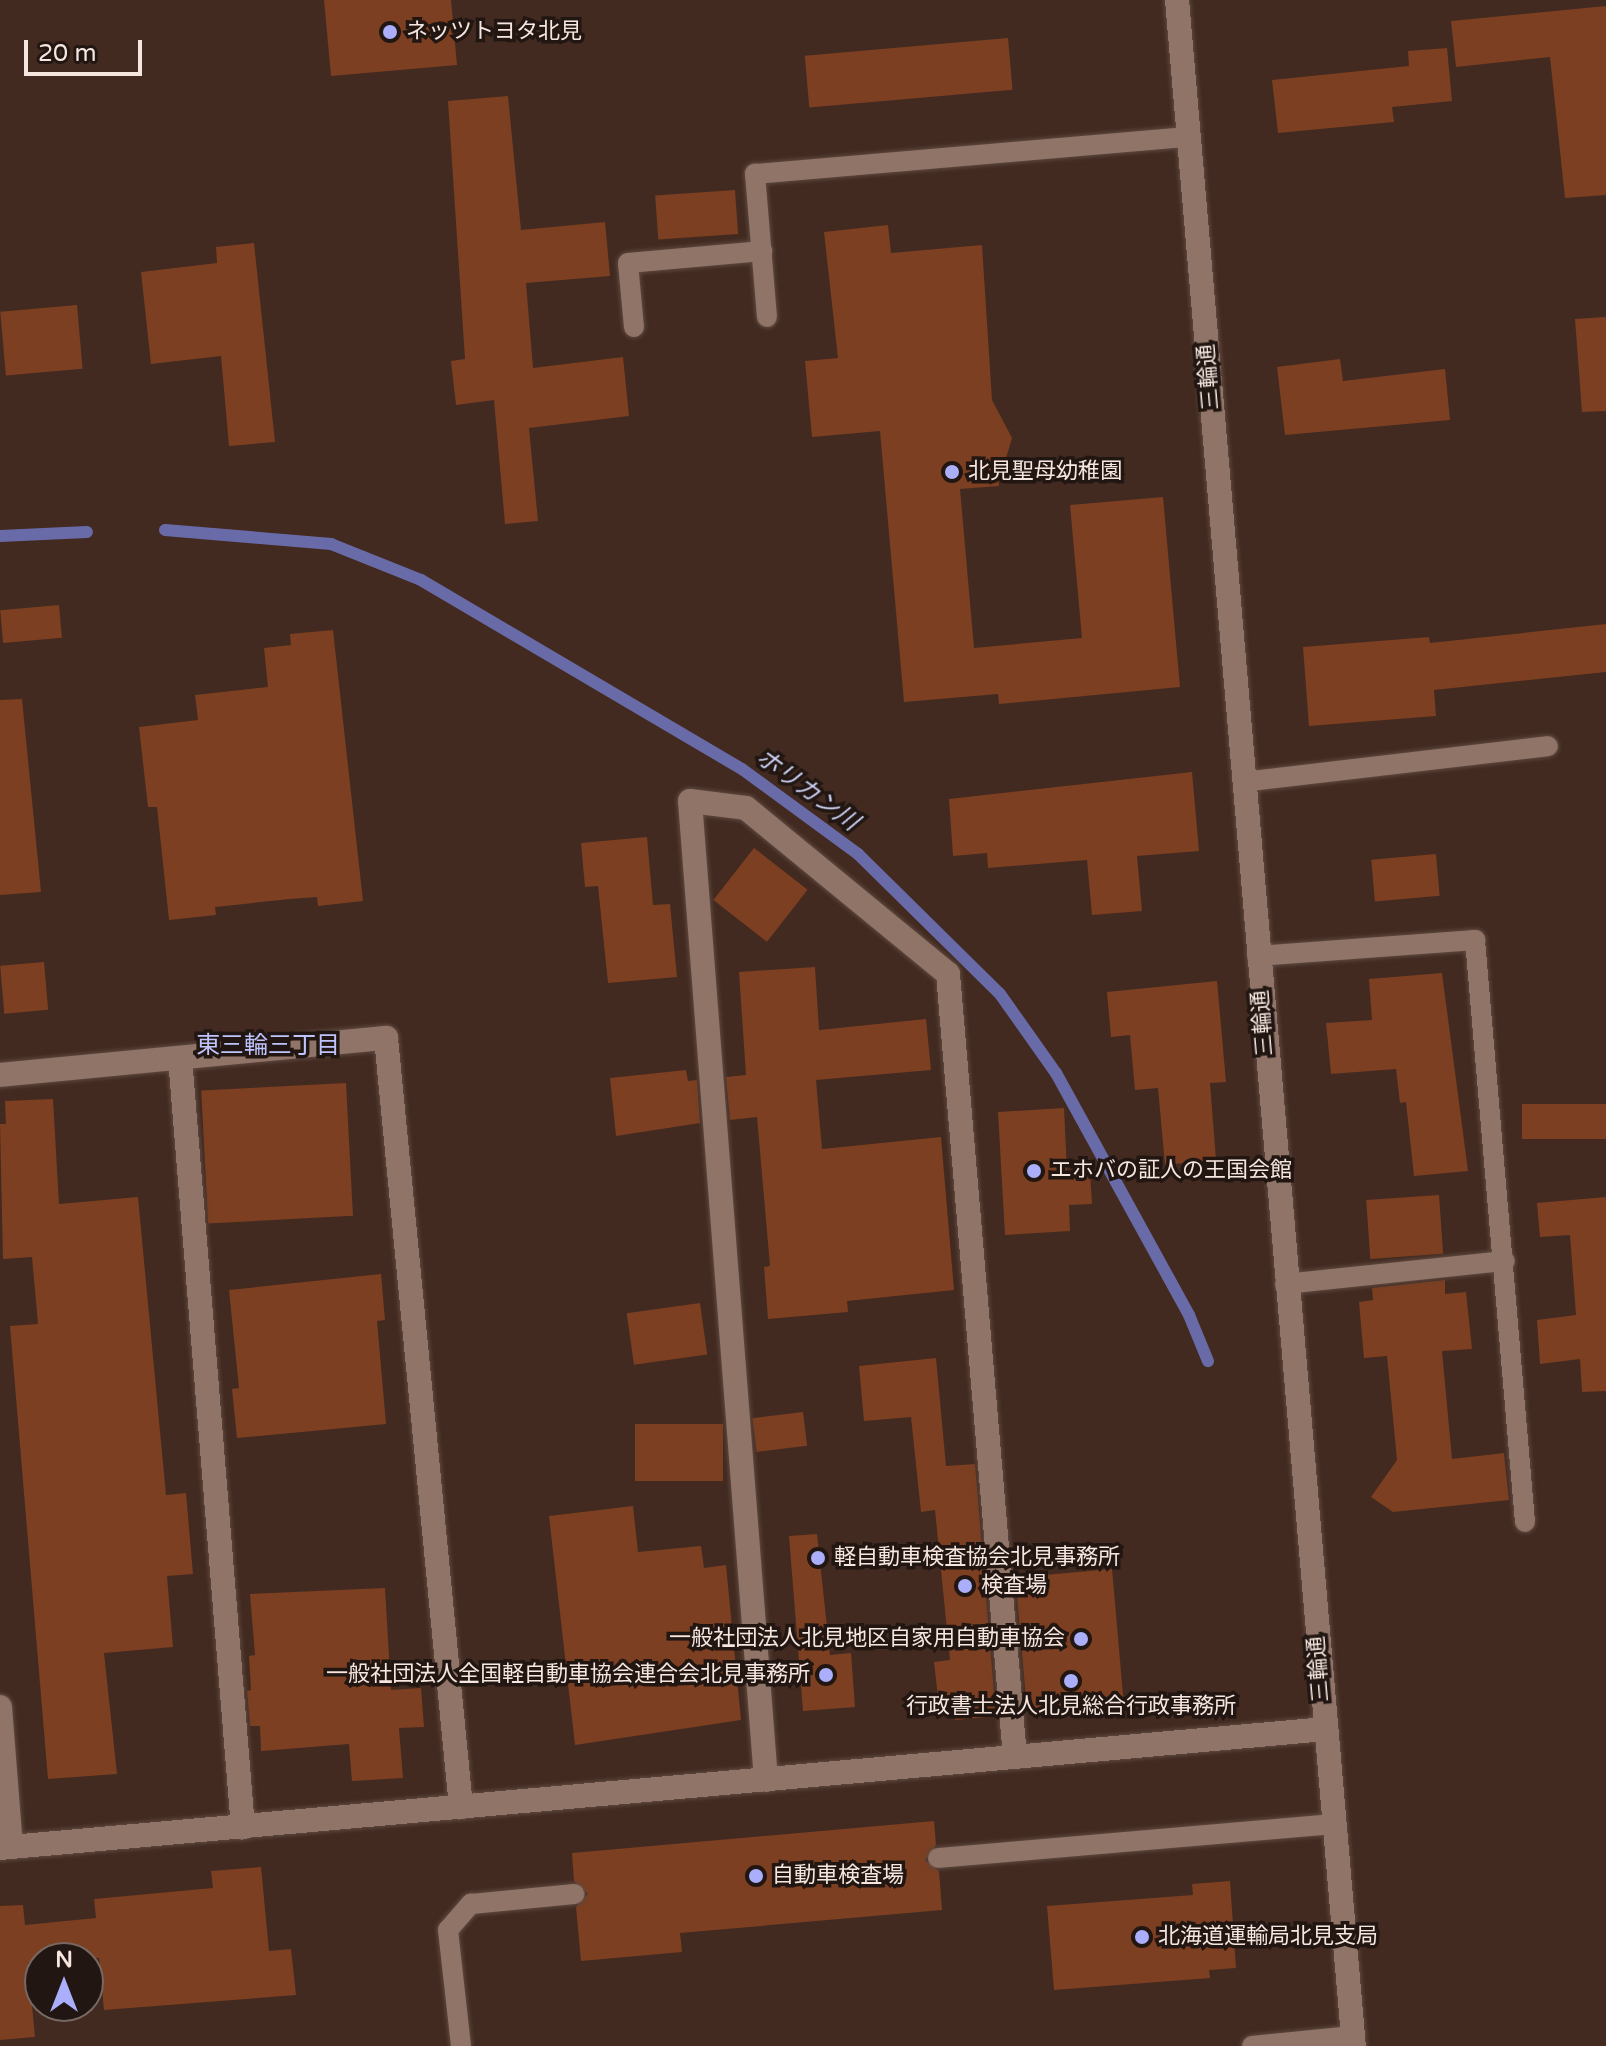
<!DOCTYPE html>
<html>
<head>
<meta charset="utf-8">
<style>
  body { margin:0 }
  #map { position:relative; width:1606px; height:2046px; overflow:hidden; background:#422a20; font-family:"Varela Round","Noto Sans JP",sans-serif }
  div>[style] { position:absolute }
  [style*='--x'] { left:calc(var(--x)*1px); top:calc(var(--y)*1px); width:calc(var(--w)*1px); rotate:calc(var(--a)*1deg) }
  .stream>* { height:12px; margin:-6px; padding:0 6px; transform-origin:6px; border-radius:6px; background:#696ba8 }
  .building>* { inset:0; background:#7c3f21; transform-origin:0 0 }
  .roads { filter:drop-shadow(0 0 2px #5e4940) drop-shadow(0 0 2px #5e4940) }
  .service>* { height:20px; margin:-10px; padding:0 10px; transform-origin:10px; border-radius:10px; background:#8f7467 }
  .minor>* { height:24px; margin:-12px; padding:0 12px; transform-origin:12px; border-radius:12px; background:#8f7467 }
  .tertiary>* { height:24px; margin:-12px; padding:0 12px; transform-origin:12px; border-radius:12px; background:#8f7467 }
  .dots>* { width:22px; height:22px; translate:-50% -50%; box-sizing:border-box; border:4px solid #211611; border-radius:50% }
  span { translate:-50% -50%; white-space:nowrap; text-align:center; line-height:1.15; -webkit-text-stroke:7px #211611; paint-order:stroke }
  .poi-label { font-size:22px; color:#f6e6df }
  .left { translate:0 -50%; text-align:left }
  .right { translate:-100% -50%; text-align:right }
  .street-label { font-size:22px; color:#f6e6df }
  .water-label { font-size:24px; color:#cdd1f5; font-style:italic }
  .neighbourhood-label { font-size:24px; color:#bec3fc }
  .north { position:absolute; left:24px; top:1942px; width:80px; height:80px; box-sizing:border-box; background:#211611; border:2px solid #766963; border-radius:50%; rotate:0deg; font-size:22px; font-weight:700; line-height:32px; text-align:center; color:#f6e6df }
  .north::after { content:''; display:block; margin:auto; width:28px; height:36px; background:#abaffb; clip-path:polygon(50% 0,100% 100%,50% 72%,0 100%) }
  .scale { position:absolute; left:24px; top:40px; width:118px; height:36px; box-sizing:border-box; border:4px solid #f6e6df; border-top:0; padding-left:10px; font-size:24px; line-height:28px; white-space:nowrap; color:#f6e6df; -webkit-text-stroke:6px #211611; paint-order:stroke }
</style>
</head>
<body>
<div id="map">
  <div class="stream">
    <i style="--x:165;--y:530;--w:167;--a:4.8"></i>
    <i style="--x:331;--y:544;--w:97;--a:21.8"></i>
    <i style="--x:421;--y:580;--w:373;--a:30.5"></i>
    <i style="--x:742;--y:769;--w:144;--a:36.2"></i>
    <i style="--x:858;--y:854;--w:199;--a:44.6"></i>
    <i style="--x:1000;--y:994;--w:97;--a:54.7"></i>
    <i style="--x:1056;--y:1073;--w:276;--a:61.2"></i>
    <i style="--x:1189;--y:1315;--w:50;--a:67.6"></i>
    <i style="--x:0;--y:536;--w:87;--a:-2.6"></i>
  </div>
  <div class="building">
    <i style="clip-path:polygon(324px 0,451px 0,457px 65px,331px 76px)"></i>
    <i style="clip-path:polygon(1606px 6px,1606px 195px,1565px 198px,1550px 57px,1456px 67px,1451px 21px)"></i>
    <i style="left:1008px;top:38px;width:52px;height:204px;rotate:85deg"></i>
    <i style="clip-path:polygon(1447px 48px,1452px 101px,1392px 107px,1394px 122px,1278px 133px,1272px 80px,1409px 66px,1408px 51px)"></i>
    <i style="clip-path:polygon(508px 96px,521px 230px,605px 222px,610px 276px,526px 283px,533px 368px,623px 357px,629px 416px,529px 428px,538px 521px,505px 524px,494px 400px,456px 405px,451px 361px,465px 359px,448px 101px)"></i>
    <i style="left:735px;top:190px;width:44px;height:80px;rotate:86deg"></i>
    <i style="clip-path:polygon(888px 225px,891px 253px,982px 245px,992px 400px,1012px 438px,1006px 458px,997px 459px,999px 486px,960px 489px,974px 648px,1082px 638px,1070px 505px,1163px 497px,1180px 687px,999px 704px,998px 694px,904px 702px,880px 431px,812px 437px,805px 361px,838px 358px,824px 232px)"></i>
    <i style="clip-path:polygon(254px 243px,275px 442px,229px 446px,221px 356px,151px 364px,141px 272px,217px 263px,216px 247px)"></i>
    <i style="left:77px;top:305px;width:64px;height:77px;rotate:85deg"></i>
    <i style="clip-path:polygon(1606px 317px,1606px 411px,1582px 412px,1575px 319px)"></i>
    <i style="clip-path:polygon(1340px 359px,1343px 381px,1445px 369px,1450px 420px,1285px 435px,1277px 367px)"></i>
    <i style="left:59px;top:605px;width:33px;height:59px;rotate:85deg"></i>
    <i style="clip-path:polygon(1606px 624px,1606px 672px,1434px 690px,1436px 716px,1309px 726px,1303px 647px,1429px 637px,1430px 643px)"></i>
    <i style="clip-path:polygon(333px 630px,363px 901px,318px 906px,317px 897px,290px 899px,215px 907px,216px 915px,169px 920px,157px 807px,148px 807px,139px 727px,198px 720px,195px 695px,268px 687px,264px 648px,291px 645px,290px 634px)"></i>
    <i style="clip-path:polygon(22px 699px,41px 892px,0 895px,0 700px)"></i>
    <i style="clip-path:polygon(1192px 772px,1199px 851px,1137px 856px,1142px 911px,1092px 915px,1087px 860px,988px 868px,987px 853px,953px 856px,949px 799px)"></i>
    <i style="clip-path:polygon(647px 837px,653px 905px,670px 904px,677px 977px,608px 983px,598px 886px,585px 887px,581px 843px)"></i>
    <i style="left:754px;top:848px;width:68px;height:66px;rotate:38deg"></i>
    <i style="left:1436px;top:854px;width:42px;height:65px;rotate:85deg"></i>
    <i style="left:44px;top:962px;width:48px;height:44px;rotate:85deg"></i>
    <i style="clip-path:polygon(815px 967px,819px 1030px,926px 1019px,931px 1070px,816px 1080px,822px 1149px,941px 1137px,954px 1290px,847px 1301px,848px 1312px,768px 1319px,764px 1267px,770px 1266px,757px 1117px,730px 1120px,726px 1077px,746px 1075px,739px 972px)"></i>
    <i style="clip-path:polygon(1442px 973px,1468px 1171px,1414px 1176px,1406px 1102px,1400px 1103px,1396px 1069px,1331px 1074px,1326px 1023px,1372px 1020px,1369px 979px)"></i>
    <i style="clip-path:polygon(1217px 981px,1226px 1082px,1210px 1083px,1216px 1160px,1165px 1165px,1158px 1088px,1135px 1090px,1130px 1035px,1111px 1037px,1107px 992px)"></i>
    <i style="clip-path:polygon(686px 1070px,688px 1081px,697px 1080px,700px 1123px,616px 1136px,610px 1078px)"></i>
    <i style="left:346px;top:1083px;width:133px;height:145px;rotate:87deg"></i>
    <i style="clip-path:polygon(53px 1099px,59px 1204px,138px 1197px,166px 1495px,186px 1493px,193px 1574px,167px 1576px,173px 1647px,104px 1653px,117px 1774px,48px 1779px,10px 1326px,38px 1324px,32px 1257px,3px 1259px,0 1124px,6px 1124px,5px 1101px)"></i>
    <i style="left:1606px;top:1104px;width:35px;height:84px;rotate:90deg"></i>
    <i style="clip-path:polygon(1064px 1108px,1067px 1172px,1090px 1171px,1092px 1204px,1069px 1205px,1070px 1231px,1005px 1235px,998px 1112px)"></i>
    <i style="left:1439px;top:1195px;width:59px;height:73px;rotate:86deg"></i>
    <i style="clip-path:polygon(1606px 1197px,1606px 1391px,1582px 1392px,1580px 1359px,1540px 1364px,1537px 1320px,1576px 1315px,1570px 1235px,1540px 1237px,1537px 1203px)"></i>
    <i style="clip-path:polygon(381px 1274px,385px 1320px,377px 1321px,386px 1424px,237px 1438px,232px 1389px,239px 1388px,229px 1290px)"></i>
    <i style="clip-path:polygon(1445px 1280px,1445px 1294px,1466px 1292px,1472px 1349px,1442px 1351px,1452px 1459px,1504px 1453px,1509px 1500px,1393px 1512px,1371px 1497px,1397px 1460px,1387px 1356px,1364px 1358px,1359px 1302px,1373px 1300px,1372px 1288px)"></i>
    <i style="left:700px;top:1303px;width:52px;height:74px;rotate:82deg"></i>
    <i style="clip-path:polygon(936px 1358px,946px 1466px,975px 1464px,996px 1716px,955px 1720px,954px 1705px,939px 1706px,934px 1662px,950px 1660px,935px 1510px,921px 1512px,911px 1417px,864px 1421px,859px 1366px)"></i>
    <i style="left:803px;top:1412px;width:34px;height:51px;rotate:83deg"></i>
    <i style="left:723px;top:1424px;width:57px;height:88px;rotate:90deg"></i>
    <i style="clip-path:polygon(633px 1506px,638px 1552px,701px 1546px,704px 1568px,726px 1565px,741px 1720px,575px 1745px,549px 1516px)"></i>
    <i style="clip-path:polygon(817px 1534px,830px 1655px,851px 1653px,855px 1707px,803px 1711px,789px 1536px)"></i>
    <i style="left:1112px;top:1569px;width:135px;height:97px;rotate:85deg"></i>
    <i style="clip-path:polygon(385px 1588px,391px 1690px,421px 1688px,424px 1727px,399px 1728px,403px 1778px,352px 1781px,349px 1744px,261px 1751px,260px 1726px,250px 1726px,247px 1691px,251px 1690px,249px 1656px,255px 1655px,250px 1594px)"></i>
    <i style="clip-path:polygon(934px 1821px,936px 1845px,925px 1860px,939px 1871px,942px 1910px,680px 1933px,682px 1952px,581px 1961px,576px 1907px,588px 1894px,574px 1881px,572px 1853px)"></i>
    <i style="clip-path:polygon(261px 1867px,269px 1951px,291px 1949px,296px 1995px,104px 2010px,99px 1958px,40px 1958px,28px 1963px,35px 2037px,0 2040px,0 1906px,23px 1905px,25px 1925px,96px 1918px,94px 1899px,213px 1888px,211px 1871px)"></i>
    <i style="clip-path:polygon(1230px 1881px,1236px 1968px,1209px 1970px,1210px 1978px,1054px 1990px,1047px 1906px,1193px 1895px,1192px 1884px)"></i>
  </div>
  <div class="roads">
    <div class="service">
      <i style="--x:767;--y:317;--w:144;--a:-94.8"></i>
      <i style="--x:755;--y:174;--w:436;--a:-4.9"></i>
      <i style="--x:634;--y:327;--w:64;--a:-95.4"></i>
      <i style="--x:628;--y:263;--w:135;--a:-5.1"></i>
      <i style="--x:1243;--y:782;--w:307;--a:-6.7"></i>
      <i style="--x:1257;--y:956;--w:219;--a:-4.2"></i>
      <i style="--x:1475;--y:940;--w:584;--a:85.09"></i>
      <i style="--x:1285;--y:1284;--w:221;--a:-6"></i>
      <i style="--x:938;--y:1858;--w:396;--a:-4.9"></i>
      <i style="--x:461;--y:2046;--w:117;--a:-96.4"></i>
      <i style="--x:448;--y:1930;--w:35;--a:-49"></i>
      <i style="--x:471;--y:1904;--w:104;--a:-5.5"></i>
      <i style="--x:1252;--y:2046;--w:101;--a:-5.7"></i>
    </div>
    <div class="minor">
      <i style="--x:180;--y:1058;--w:772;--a:85.32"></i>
      <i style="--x:0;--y:1075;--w:388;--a:-5.5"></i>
      <i style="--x:386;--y:1038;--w:773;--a:84.43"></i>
      <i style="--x:0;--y:1707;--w:140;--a:85.5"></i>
      <i style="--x:766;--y:1780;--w:982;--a:-94.44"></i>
      <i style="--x:690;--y:801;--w:56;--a:7.1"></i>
      <i style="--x:746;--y:808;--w:261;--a:39.4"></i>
      <i style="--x:948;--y:974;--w:786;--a:85.11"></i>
      <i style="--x:0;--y:1848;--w:1330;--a:-5.13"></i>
    </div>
    <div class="tertiary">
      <i style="--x:1177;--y:0;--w:2054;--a:85.06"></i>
    </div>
  </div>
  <div class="dots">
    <i style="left:390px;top:32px;background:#abaffb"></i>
    <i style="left:952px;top:472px;background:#abaffb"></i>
    <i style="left:1034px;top:1171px;background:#abaffb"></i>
    <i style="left:818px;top:1558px;background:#abaffb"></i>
    <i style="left:965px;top:1586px;background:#abaffb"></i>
    <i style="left:1081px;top:1639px;background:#abaffb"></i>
    <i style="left:826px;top:1675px;background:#abaffb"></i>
    <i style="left:1071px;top:1681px;background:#abaffb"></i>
    <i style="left:756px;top:1876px;background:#abaffb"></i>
    <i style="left:1142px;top:1937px;background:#abaffb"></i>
  </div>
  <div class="poi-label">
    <span class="left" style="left:406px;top:32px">ネッツトヨタ北見</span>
    <span class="left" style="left:968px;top:472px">北見聖母幼稚園</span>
    <span class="left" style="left:1050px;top:1171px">エホバの証人の王国会館</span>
    <span class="left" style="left:834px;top:1558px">軽自動車検査協会北見事務所</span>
    <span class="left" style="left:981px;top:1586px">検査場</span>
    <span class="right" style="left:1065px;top:1639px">一般社団法人北見地区自家用自動車協会</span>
    <span class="right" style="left:810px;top:1675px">一般社団法人全国軽自動車協会連合会北見事務所</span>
    <span style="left:1071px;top:1707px">行政書士法人北見総合行政事務所</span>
    <span class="left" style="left:772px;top:1876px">自動車検査場</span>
    <span class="left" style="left:1158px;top:1937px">北海道運輸局北見支局</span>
  </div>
  <div class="street-label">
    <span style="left:1209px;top:377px;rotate:-95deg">三輪通</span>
    <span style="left:1263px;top:1023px;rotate:-95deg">三輪通</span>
    <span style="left:1319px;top:1669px;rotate:-95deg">三輪通</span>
  </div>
  <div class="water-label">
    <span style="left:807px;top:790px;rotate:36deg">ホリカン川</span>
  </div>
  <div class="neighbourhood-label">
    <span style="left:268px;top:1046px">東三輪三丁目</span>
  </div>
  <div class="north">N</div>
  <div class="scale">20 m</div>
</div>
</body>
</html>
